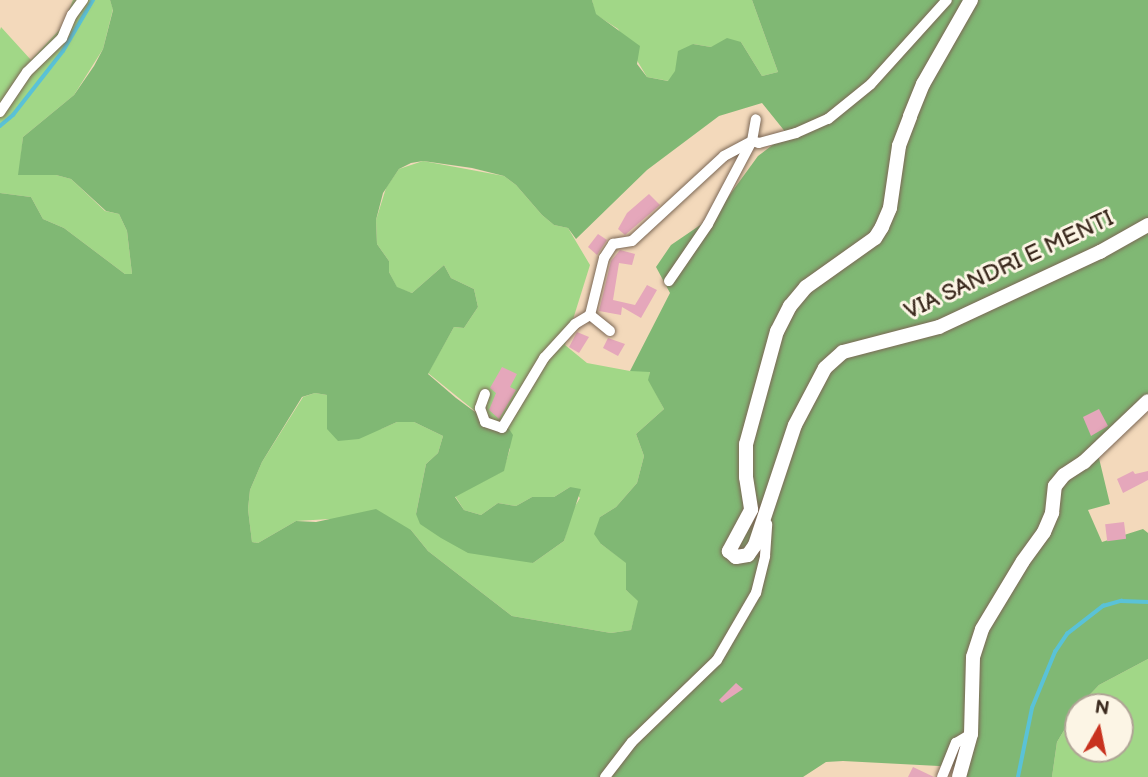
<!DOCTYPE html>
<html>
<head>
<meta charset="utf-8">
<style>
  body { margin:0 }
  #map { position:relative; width:1148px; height:777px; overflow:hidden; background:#f3d9bb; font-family:"Balsamiq Sans",sans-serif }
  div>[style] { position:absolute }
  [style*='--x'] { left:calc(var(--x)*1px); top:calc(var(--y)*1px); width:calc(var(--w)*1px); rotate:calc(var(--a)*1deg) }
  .green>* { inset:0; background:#a1d787 }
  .forest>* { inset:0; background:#80b874 }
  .stream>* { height:3.5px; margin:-1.75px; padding:0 1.75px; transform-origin:1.75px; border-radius:1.75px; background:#5ac2d7 }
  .building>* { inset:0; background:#e5a7bb; transform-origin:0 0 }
  .roads { filter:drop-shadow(0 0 2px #7b6755) drop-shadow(0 0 2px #7b6755) }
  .minor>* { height:10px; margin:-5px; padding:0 5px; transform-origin:5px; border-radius:5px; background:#fff }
  .secondary>* { height:14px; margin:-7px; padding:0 7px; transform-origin:7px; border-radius:7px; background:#fff }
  span { translate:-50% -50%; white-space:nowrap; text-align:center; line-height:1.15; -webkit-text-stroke:6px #fcf5e5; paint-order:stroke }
  .street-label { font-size:23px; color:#3b2a1e }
  .north { position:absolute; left:1064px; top:693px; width:70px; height:70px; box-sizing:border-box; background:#fcf5e5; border:2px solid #afa495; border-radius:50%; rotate:9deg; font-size:19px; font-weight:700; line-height:28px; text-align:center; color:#3b2a1e }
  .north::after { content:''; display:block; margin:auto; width:24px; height:32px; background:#c8321e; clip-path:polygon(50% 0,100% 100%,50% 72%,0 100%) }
</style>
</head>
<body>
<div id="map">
  <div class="green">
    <i style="clip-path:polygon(73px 0,110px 0,113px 9px,103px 49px,74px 95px,23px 137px,19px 175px,56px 175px,71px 179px,105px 211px,119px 214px,127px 231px,132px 274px,125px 274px,64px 228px,43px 219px,31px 197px,0 193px,0 30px,1px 27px,31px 60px,62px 27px)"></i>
    <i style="clip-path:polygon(592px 0,752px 0,778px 72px,762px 76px,741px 42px,711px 47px,693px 44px,669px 81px,647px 77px,618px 29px,595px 14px)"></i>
    <i style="clip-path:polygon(423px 161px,504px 176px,516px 185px,542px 215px,554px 225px,568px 228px,590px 265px,565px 345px,587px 363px,630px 371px,650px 371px,649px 380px,664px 409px,636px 434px,644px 456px,637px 483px,616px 507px,600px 517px,601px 544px,627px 563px,626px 590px,639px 601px,631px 630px,611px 633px,512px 616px,428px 551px,411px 530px,330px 519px,296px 521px,258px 543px,252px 542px,248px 509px,250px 490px,262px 462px,303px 397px,315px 393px,327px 395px,328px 409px,381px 429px,397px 422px,414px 422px,443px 436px,438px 453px,426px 464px,416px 514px,533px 563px,564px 541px,572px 511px,580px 498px,570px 487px,554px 497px,532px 497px,516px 506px,498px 503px,481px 515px,464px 510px,455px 496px,503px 471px,510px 449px,486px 420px,428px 373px,454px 327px,464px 328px,478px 307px,474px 289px,451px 278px,444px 265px,412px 293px,397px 288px,389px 272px,389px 261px,377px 244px,376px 220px,386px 188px,399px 169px)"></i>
    <i style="clip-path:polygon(1148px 659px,1148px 777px,1052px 777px,1057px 742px,1078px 707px,1078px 749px,1120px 749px,1120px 707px,1078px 707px,1099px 685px)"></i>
  </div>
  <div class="forest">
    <i style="clip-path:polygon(evenodd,110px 0,592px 0,596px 14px,640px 46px,637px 64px,647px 77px,668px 81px,675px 71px,678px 51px,693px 44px,711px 47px,727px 38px,741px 42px,762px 76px,778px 72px,752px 0,1148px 0,1148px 403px,1098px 454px,1110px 504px,1088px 510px,1102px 542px,1143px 529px,1148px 533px,1148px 659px,1099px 685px,1078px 707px,1057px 742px,1052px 777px,957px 777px,958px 767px,843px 761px,826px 762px,803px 777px,0 777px,0 193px,31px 197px,43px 219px,64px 228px,125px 274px,132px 274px,127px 231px,119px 214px,106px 211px,71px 179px,56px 175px,18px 175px,23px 137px,74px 95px,94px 66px,103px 49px,113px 10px,110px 0,762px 103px,787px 134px,758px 156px,715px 215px,671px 245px,656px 267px,670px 293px,630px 371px,650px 372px,648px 380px,664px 409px,636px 434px,644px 456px,637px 483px,616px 507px,600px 517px,594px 534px,601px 544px,626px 563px,626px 590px,638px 601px,631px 630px,611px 633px,512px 616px,428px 551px,411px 530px,376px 509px,316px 522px,296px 521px,258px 543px,252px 542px,248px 509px,250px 490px,262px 462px,302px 397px,315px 393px,327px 395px,327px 429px,338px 441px,359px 439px,397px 422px,414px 422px,443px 436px,438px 453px,426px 464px,416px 514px,420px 524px,441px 538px,468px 553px,533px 563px,564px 541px,581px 489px,570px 487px,554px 497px,532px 497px,516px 506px,498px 503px,481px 515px,464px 510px,455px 497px,504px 471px,513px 435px,509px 429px,486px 420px,456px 398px,428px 374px,454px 327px,464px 328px,478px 307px,474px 289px,451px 278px,444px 265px,412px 293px,397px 287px,389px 272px,389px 261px,377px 244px,376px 220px,383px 193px,399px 169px,411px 163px,423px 161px,472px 168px,504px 176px,516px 185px,542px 215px,554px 225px,568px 228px,576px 239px,647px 170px,719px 116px,762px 103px)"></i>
  </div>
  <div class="stream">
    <i style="--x:0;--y:126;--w:17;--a:-40"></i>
    <i style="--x:13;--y:115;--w:81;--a:-52"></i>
    <i style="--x:63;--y:51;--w:59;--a:-59.5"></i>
    <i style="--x:1018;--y:777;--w:70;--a:-78.5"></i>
    <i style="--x:1032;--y:708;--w:61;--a:-67.7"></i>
    <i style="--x:1055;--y:652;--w:22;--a:-56"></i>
    <i style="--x:1067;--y:634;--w:46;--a:-37.9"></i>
    <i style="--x:1103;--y:606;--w:19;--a:-16"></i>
    <i style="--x:1121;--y:601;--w:27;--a:2"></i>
  </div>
  <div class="building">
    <i style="clip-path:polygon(649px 194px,660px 205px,625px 235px,618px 229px,627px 213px)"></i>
    <i style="clip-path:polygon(598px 234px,607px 240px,597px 255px,588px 247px)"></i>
    <i style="clip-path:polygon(620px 250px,635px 254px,632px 265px,619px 263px,613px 300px,635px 305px,647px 285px,657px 290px,641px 318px,622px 307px,621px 315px,599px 311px,611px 261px)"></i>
    <i style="clip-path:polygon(577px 332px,589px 337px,579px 353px,569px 347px)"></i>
    <i style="clip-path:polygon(608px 338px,625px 344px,618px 356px,603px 348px)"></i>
    <i style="clip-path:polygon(502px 367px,517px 374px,510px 387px,516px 390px,499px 419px,489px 410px,496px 393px,490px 388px)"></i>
    <i style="clip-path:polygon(1099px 409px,1108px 426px,1091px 436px,1083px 417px)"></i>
    <i style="clip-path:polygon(1133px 471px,1135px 474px,1148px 471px,1148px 480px,1123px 493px,1117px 479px)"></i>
    <i style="left:1124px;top:522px;width:17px;height:19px;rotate:83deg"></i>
    <i style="clip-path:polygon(736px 683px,743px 689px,722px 703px,719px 700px)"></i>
    <i style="clip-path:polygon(913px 767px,934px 777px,908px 777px)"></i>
  </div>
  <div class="roads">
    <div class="minor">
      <i style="--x:0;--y:112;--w:48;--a:-56"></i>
      <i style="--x:27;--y:72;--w:49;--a:-44.2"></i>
      <i style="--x:62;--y:38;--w:25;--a:-67"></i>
      <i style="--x:72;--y:15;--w:19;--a:-54"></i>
      <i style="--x:669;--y:281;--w:69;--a:-55.6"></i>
      <i style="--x:708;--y:224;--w:94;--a:-62.1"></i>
      <i style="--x:752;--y:141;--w:22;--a:-80"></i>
      <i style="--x:610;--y:331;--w:26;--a:-141"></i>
      <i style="--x:590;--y:315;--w:59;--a:-76.2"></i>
      <i style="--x:604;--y:258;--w:17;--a:-57"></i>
      <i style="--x:613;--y:244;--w:19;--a:-9"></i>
      <i style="--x:632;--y:241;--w:125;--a:-42.7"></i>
      <i style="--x:724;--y:156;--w:32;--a:-28"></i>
      <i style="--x:752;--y:141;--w:7;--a:16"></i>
      <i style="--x:759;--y:143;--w:38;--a:-15"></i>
      <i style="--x:796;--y:133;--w:35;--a:-24"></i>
      <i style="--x:828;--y:119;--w:55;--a:-39.1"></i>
      <i style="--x:871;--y:84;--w:113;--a:-47.9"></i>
      <i style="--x:485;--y:394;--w:15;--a:110"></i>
      <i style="--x:480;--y:408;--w:15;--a:70"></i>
      <i style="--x:485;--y:422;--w:18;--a:19"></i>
      <i style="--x:502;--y:428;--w:82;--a:-59"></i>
      <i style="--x:544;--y:358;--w:46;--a:-47.6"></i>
      <i style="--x:575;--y:324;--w:17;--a:-31"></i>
      <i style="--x:605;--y:777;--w:44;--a:-52.4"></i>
      <i style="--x:632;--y:742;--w:118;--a:-44"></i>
      <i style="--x:717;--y:660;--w:78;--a:-59.8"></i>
      <i style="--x:756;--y:593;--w:38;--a:-76"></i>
      <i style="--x:765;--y:556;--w:32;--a:-86"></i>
      <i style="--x:942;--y:777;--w:37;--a:-68"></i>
      <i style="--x:956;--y:743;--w:17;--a:-31"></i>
    </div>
    <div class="secondary">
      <i style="--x:971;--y:0;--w:97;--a:119.7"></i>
      <i style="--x:923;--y:84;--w:35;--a:112"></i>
      <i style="--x:910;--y:117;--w:31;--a:111"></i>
      <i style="--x:899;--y:146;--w:63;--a:98.3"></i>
      <i style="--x:890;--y:208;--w:21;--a:113"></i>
      <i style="--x:882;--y:227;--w:13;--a:122"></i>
      <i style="--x:875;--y:238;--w:85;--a:144.6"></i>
      <i style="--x:806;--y:287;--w:25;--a:130"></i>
      <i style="--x:790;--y:306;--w:28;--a:117"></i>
      <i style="--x:777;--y:331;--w:117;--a:105.3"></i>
      <i style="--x:746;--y:444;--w:33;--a:90"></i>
      <i style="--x:746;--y:477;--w:33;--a:81"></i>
      <i style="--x:751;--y:510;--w:47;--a:118.2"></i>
      <i style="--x:729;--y:551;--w:9;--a:41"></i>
      <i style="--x:736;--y:557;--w:12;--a:-9"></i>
      <i style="--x:748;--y:555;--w:12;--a:-55"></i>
      <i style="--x:755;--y:545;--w:126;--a:-71.6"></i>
      <i style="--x:795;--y:425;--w:64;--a:-62.2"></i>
      <i style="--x:825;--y:368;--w:24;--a:-42"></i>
      <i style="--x:843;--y:352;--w:99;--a:-14.6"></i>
      <i style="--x:939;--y:327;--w:178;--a:-25"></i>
      <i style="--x:1100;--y:252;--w:55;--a:-29.4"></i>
      <i style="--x:959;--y:777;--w:45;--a:-74.4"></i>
      <i style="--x:971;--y:734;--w:77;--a:-88.5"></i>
      <i style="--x:973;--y:657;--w:29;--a:-72"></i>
      <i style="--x:982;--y:629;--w:79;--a:-58.9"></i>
      <i style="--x:1023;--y:561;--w:36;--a:-54"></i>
      <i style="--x:1044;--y:532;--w:21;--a:-67"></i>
      <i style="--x:1052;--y:513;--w:27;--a:-84"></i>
      <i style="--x:1055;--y:486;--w:14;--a:-51"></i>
      <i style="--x:1064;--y:475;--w:24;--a:-33"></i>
      <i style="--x:1084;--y:462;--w:88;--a:-43.6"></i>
    </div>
  </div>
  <div class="street-label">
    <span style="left:1009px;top:265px;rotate:-25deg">VIA SANDRI E MENTI</span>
  </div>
  <div class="north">N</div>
</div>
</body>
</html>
